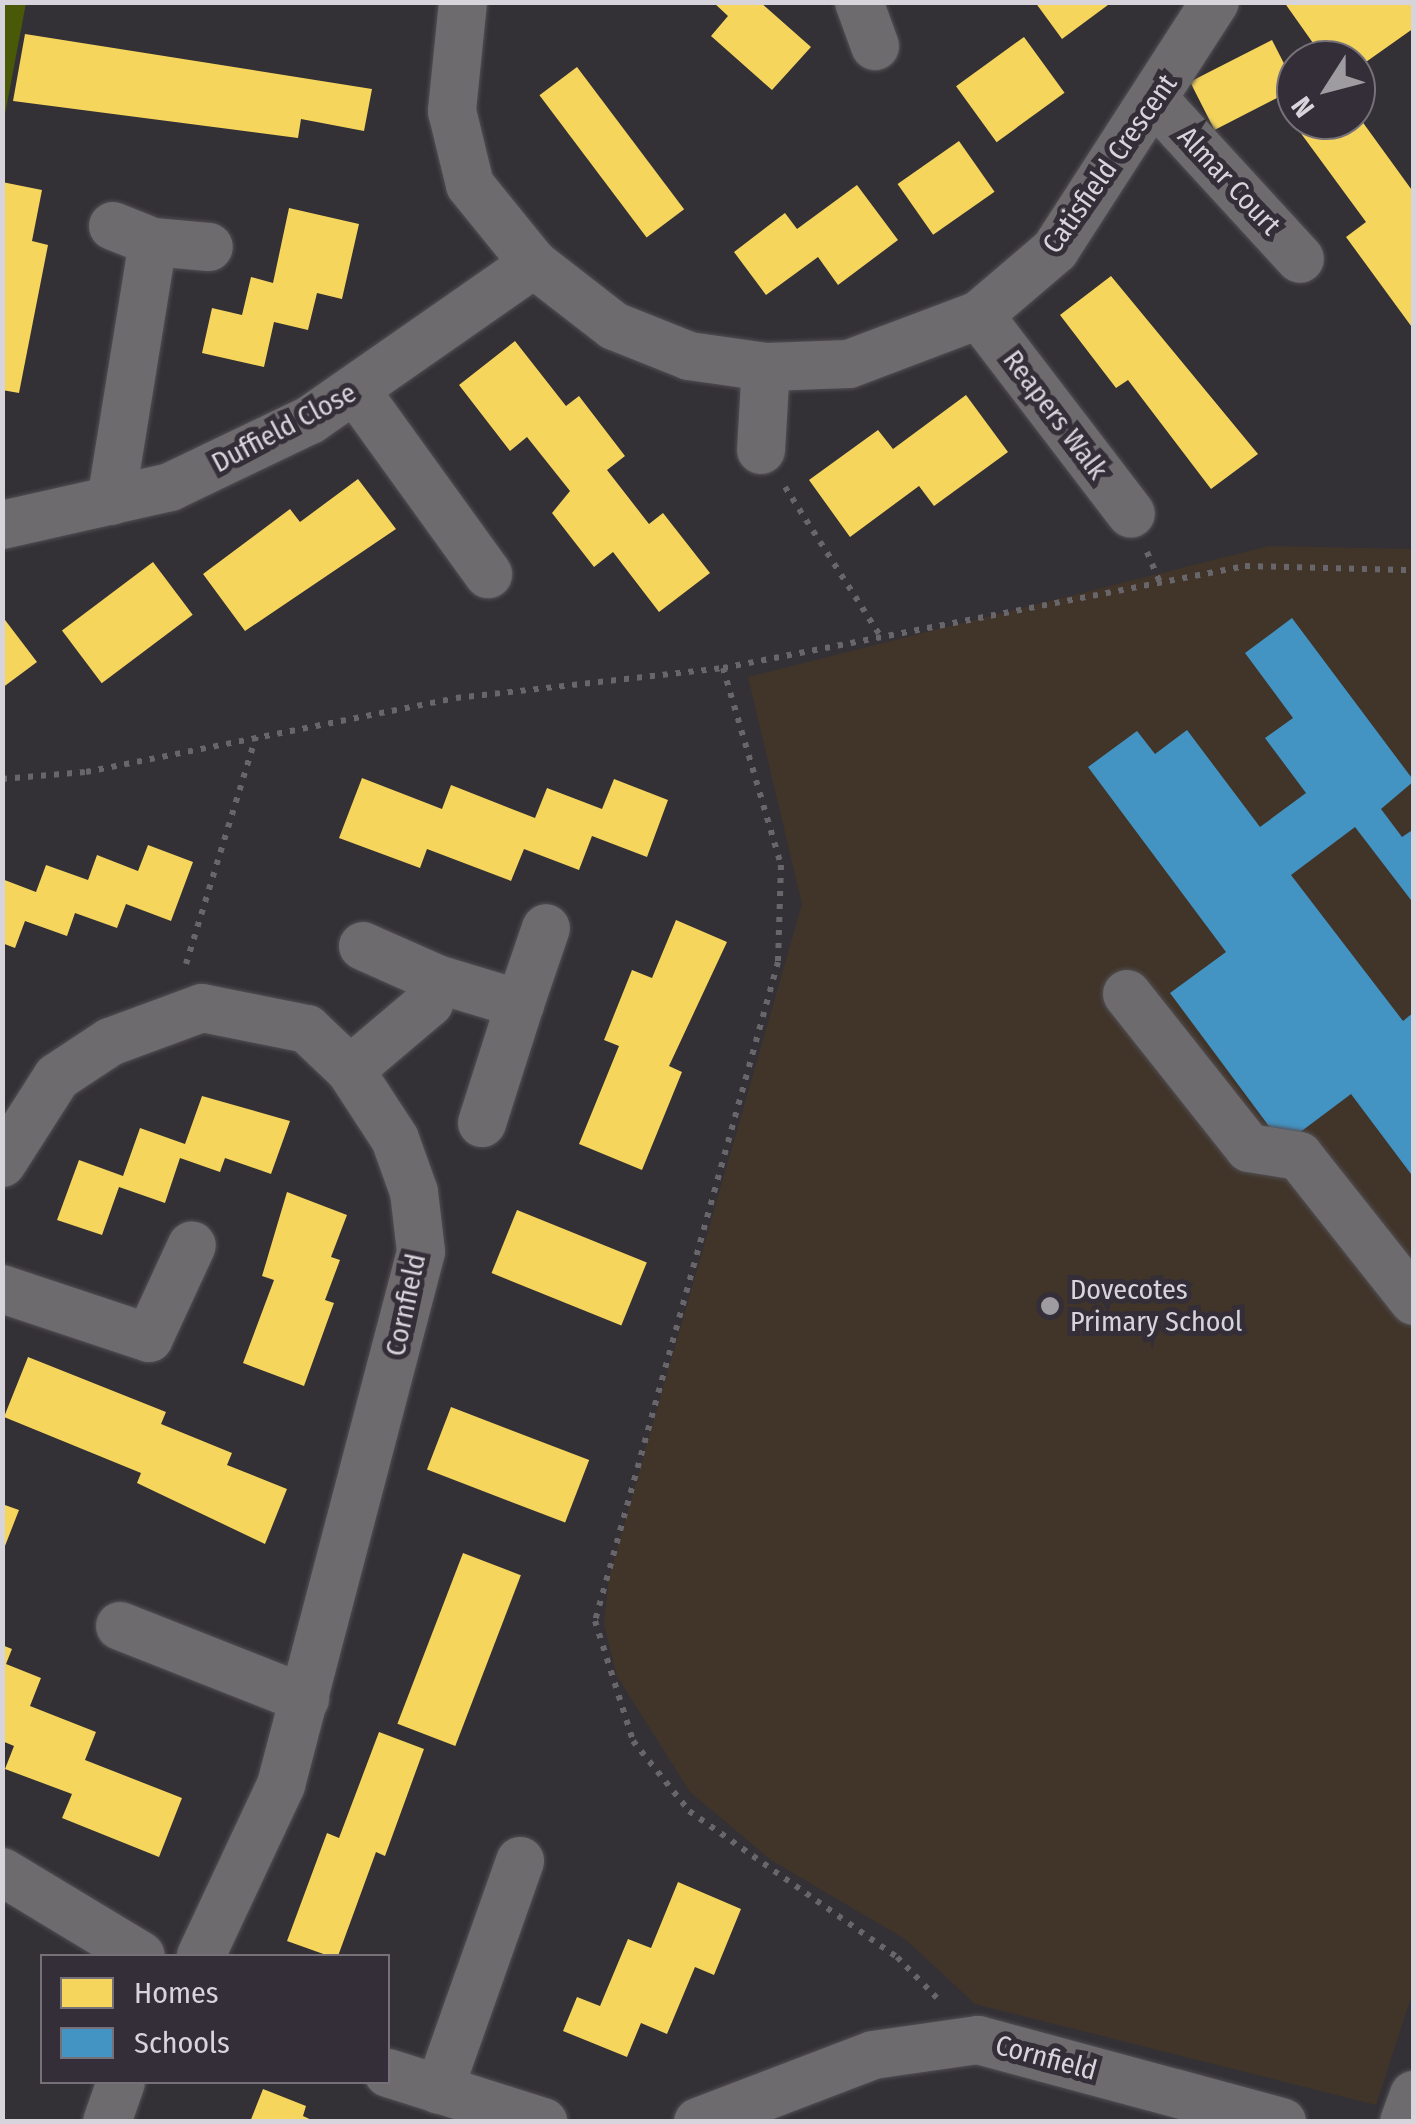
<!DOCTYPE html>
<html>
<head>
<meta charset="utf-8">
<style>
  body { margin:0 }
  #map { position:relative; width:1416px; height:2124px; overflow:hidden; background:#333036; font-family:"Fira Sans Condensed",sans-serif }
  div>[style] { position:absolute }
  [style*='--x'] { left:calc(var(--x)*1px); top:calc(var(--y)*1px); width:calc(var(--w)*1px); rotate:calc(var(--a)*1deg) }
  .education>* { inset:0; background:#41352a }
  .green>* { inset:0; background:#495908 }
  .homes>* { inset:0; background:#f6d55c; transform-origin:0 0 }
  .schools>* { inset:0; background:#4393c3 }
  .path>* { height:6px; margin-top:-3px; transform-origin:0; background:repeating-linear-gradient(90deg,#68666a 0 5px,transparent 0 13px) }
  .roads { filter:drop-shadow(0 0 2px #514e53) drop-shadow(0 0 2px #514e53) }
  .minor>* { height:48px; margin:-24px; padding:0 24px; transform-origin:24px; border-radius:24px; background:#6d6b6e }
  .dots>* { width:28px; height:28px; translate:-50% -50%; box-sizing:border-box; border:5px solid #342e38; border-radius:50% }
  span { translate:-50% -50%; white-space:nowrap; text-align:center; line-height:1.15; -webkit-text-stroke:10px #342e38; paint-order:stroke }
  .street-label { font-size:28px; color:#d8d4db }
  .poi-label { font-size:28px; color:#d8d4db }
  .left { translate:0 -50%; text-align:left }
  .frame { position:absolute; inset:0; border:5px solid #d8d4db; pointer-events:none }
  .legend { position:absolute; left:40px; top:1954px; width:350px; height:130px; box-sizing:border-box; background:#342e38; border:2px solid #767079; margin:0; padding:12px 18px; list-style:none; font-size:30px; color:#d8d4db }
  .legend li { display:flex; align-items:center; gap:20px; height:50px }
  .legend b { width:50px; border:2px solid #767079 }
  .north { position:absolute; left:1276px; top:40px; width:100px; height:100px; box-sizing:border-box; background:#342e38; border:2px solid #767079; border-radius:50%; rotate:234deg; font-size:28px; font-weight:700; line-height:40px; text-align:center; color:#d8d4db }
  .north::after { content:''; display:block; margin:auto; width:35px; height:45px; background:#9e9ba1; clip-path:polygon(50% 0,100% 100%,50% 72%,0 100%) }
</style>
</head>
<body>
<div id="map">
  <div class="education">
    <i style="clip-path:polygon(1269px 546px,1413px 549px,1414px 1988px,1376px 2105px,975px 2004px,905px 1939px,771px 1860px,690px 1792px,617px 1676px,604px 1624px,609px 1577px,802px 904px,748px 677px)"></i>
  </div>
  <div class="green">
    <i style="clip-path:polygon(3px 2px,26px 3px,3px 125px,2px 3px)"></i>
  </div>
  <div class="homes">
    <i style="clip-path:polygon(713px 2px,760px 2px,811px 47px,772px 90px,711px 36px,728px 16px)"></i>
    <i style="clip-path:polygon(1035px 2px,1112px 2px,1062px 39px)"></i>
    <i style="clip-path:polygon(1284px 2px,1414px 2px,1414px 28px,1356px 69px,1356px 60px,1325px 60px)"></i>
    <i style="clip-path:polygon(25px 34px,372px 89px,364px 131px,301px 119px,298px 138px,13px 101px)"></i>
    <i style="left:1024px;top:37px;width:69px;height:84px;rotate:54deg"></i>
    <i style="left:1272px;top:40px;width:54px;height:92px;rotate:63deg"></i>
    <i style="left:577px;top:67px;width:178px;height:47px;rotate:53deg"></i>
    <i style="clip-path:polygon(1356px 113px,1414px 193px,1414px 330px,1346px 237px,1366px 222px,1297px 128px)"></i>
    <i style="left:959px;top:141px;width:62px;height:75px;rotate:55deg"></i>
    <i style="clip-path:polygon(2px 182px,42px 190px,32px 241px,48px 245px,19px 393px,2px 390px)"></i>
    <i style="clip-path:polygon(857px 185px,898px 240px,838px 285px,818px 257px,766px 295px,734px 252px,785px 213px,797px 229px)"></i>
    <i style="clip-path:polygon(289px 208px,359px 224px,342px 299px,317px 293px,308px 330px,274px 322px,264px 367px,202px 353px,212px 308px,242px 315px,251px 277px,273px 283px)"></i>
    <i style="clip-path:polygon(1111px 276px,1258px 454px,1211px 489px,1128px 380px,1116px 388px,1060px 315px)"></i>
    <i style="clip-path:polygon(515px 341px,566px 406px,579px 396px,625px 456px,607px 470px,649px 524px,663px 513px,710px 573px,659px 612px,613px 552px,594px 567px,552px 513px,570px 491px,527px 437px,510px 451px,459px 385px)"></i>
    <i style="clip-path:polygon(966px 395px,1008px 452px,934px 506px,919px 486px,850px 537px,809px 480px,878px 430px,893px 449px)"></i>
    <i style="clip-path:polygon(358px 479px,396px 529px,245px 631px,203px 574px,290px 509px,300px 522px)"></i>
    <i style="left:153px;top:562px;width:66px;height:114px;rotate:53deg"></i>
    <i style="clip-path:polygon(2px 616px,37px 662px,2px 688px)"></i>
    <i style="clip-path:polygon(362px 778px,442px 809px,451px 785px,535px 818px,547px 788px,602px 809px,614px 779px,668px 800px,647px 857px,592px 836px,579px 870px,524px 849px,511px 881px,427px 849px,420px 868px,339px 838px)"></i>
    <i style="clip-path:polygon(148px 845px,193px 862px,171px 921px,126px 904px,117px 928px,75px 913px,67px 936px,25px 921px,15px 948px,2px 943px,2px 879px,36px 892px,46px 865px,88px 880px,97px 855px,138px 871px)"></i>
    <i style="clip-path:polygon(676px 920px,727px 942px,669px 1066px,682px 1072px,642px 1170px,579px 1144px,619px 1046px,604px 1040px,632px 970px,652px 978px)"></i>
    <i style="clip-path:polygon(202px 1096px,290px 1121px,271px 1174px,225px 1158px,220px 1172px,180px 1158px,165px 1203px,119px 1187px,102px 1235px,57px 1220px,79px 1160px,123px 1176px,140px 1128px,185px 1144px)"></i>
    <i style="clip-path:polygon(287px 1192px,347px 1215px,331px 1257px,340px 1260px,325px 1300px,334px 1303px,304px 1386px,243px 1363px,274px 1280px,262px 1276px)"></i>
    <i style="left:517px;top:1210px;width:140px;height:68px;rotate:22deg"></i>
    <i style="clip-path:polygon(28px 1357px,166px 1412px,161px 1424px,232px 1453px,227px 1465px,287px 1489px,265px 1544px,137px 1483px,141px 1473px,4px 1417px)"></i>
    <i style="left:451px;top:1407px;width:148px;height:67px;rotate:21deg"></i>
    <i style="clip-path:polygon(2px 1504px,19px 1510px,3px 1551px,2px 1551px)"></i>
    <i style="left:463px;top:1553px;width:62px;height:183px;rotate:21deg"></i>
    <i style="clip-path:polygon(2px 1645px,12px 1649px,6px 1664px,41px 1678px,30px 1706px,96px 1732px,85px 1760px,182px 1798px,159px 1857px,62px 1818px,72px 1794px,5px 1769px,14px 1746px,2px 1741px)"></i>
    <i style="clip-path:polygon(379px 1732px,424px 1749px,385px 1856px,376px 1852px,338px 1956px,329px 1956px,287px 1941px,327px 1833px,339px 1838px)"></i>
    <i style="clip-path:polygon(678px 1882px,741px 1909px,714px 1975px,695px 1967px,667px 2034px,641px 2023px,627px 2057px,563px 2031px,577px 1997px,600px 2006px,628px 1939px,651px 1948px)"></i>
    <i style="clip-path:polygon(263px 2089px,306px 2106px,303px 2116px,316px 2122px,250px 2122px)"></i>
  </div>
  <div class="schools">
    <i style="clip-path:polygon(1292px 618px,1414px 781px,1381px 809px,1402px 837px,1414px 829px,1414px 904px,1355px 827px,1291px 875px,1403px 1021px,1414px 1012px,1414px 1178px,1351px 1094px,1283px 1145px,1170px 993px,1226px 952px,1088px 767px,1137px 731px,1155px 754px,1187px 730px,1260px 827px,1306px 793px,1265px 738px,1293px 718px,1245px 653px)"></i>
  </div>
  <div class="path">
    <i style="--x:785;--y:487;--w:178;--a:57.4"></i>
    <i style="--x:1147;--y:552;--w:33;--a:67"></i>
    <i style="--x:723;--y:668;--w:205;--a:73.6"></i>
    <i style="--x:781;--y:865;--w:97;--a:91.8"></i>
    <i style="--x:778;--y:962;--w:684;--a:105.52"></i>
    <i style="--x:595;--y:1621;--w:126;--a:72.4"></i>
    <i style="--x:633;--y:1741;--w:90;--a:51.3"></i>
    <i style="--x:689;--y:1811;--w:254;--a:35.1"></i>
    <i style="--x:897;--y:1957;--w:59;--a:45.7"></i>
    <i style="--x:2;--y:779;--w:84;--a:-4.8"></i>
    <i style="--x:86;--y:772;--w:377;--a:-11.3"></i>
    <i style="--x:456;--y:698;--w:269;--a:-6.4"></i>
    <i style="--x:723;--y:668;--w:532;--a:-11.06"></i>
    <i style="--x:1245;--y:566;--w:169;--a:1.4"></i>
    <i style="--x:186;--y:964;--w:238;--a:-72.9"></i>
  </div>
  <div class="roads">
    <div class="minor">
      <i style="--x:463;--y:2;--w:110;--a:95.8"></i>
      <i style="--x:452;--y:111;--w:76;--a:76.3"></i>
      <i style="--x:470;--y:185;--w:102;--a:51"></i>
      <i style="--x:534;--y:264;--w:101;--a:37.8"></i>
      <i style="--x:614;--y:326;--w:81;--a:21.8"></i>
      <i style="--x:689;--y:356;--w:78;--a:8.1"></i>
      <i style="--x:766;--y:367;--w:83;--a:-2.1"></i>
      <i style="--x:849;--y:364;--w:139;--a:-20.7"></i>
      <i style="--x:979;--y:315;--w:100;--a:-40.5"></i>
      <i style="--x:1055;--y:250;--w:295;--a:-57.2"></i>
      <i style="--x:859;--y:2;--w:47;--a:70"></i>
      <i style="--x:1158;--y:104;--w:210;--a:47.5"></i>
      <i style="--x:113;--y:226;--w:43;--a:21.8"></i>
      <i style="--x:153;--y:242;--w:56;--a:5.1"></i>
      <i style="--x:979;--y:315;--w:250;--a:52.6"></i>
      <i style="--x:356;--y:391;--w:226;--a:54.2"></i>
      <i style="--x:761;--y:450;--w:83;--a:-86.6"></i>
      <i style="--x:111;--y:501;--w:262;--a:-80.8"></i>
      <i style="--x:2;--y:525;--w:172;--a:-12.7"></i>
      <i style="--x:170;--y:487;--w:155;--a:-25.6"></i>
      <i style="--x:310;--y:420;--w:273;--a:-34.9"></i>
      <i style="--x:437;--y:979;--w:87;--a:16.8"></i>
      <i style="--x:520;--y:1004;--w:125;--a:107.7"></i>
      <i style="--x:1127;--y:994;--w:196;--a:51.6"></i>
      <i style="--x:1249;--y:1148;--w:51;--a:9.1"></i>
      <i style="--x:1299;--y:1156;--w:185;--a:51.6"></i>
      <i style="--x:520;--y:1004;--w:80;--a:-71.1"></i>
      <i style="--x:350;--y:1070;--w:104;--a:-40.3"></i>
      <i style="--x:429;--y:1003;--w:25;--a:-72"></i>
      <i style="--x:437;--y:979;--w:81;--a:-156"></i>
      <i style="--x:2;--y:1163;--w:102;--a:-57.4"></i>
      <i style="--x:57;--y:1077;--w:64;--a:-33.4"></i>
      <i style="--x:110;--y:1042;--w:98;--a:-20.3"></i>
      <i style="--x:202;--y:1008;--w:107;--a:11.3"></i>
      <i style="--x:307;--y:1029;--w:59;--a:43.6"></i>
      <i style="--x:350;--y:1070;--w:82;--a:56.9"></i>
      <i style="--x:395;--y:1139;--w:56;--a:70.3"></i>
      <i style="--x:414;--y:1192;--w:60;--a:83.3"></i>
      <i style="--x:421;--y:1252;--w:551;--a:104.72"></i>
      <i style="--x:281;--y:1785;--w:189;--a:115.1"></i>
      <i style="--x:2;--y:1289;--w:155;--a:18.4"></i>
      <i style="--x:149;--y:1338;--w:102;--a:-65.2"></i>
      <i style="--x:120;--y:1626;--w:199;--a:21.5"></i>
      <i style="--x:2;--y:1872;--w:162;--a:31.1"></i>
      <i style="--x:388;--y:2073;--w:163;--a:17.5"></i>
      <i style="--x:439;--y:2090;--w:243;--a:-70.5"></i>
      <i style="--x:107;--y:2122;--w:42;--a:-70.7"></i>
      <i style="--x:698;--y:2122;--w:187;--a:-20.9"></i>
      <i style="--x:873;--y:2055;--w:106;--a:-8.1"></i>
      <i style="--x:978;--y:2040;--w:315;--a:15.1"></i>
      <i style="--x:1404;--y:2122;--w:29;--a:-70"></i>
    </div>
  </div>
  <div class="dots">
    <i style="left:1050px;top:1306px;background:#9e9ba1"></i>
  </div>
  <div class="street-label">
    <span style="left:1110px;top:164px;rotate:-55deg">Catisfield Crescent</span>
    <span style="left:1229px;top:181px;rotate:47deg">Almar Court</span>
    <span style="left:1055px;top:415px;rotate:53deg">Reapers Walk</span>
    <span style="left:284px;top:428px;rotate:-28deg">Duffield Close</span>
    <span style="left:406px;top:1305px;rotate:-78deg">Cornfield</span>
    <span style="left:1046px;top:2058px;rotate:15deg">Cornfield</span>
  </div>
  <div class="poi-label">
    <span class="left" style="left:1070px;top:1306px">Dovecotes<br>Primary School</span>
  </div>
  <div class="frame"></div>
  <ul class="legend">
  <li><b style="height:28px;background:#f6d55c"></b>Homes</li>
  <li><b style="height:28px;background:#4393c3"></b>Schools</li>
  </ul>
  <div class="north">N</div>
</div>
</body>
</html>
